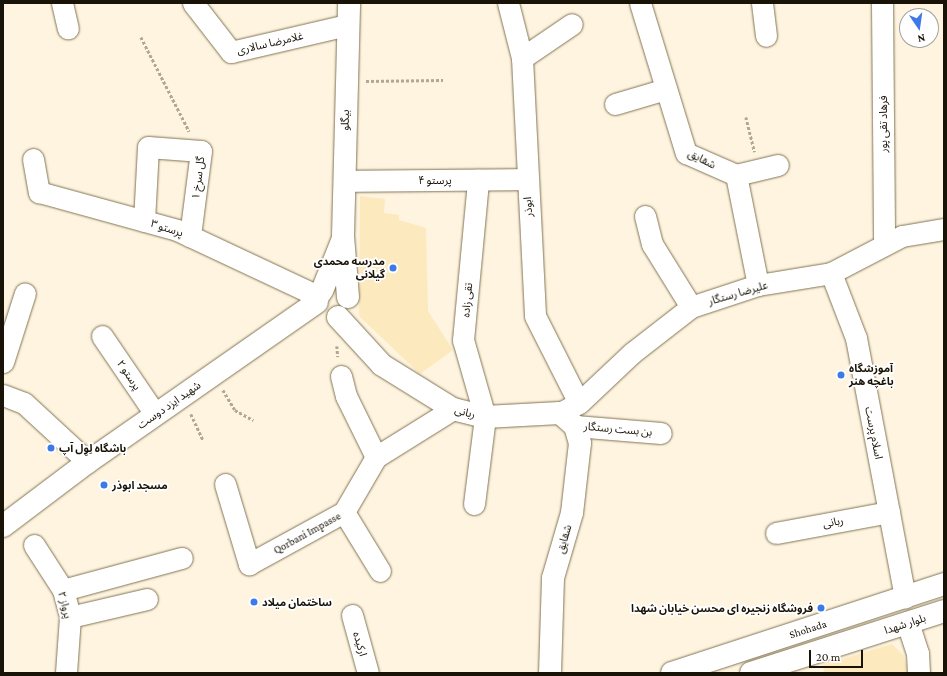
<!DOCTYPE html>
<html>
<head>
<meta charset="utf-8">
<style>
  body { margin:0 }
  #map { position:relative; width:947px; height:676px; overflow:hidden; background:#fef4df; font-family:"Crimson Pro","Noto Sans Arabic",serif }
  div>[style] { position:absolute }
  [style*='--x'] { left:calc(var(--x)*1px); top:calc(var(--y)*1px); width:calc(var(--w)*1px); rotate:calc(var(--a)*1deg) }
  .built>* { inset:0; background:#fce9be }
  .path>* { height:2.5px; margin-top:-1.25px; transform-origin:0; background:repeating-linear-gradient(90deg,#b0a795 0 3px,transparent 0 5px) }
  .roads { filter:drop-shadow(0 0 1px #827454) drop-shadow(0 0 1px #827454) }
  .minor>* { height:21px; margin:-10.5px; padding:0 10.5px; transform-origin:10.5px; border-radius:10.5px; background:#fff }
  .major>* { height:22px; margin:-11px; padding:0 11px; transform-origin:11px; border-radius:11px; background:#fff }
  .dots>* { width:11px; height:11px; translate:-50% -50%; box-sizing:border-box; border:2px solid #fff; border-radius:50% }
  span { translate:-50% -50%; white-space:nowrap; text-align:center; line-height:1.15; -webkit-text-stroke:3.5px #fff; paint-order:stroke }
  .street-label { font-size:11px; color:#191307 }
  .poi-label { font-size:11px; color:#191307; font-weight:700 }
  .right { translate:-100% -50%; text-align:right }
  .left { translate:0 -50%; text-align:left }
  .frame { position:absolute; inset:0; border:4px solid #191307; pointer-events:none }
  .north { position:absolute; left:899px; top:8px; width:40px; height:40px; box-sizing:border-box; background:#fff; border:1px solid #a3a19c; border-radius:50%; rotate:167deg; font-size:11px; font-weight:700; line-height:16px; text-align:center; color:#191307 }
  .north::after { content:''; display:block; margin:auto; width:14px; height:18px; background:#3d79e8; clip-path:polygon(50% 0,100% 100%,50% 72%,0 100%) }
  .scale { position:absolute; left:809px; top:650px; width:54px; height:18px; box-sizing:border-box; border:2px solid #191307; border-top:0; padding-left:5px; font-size:12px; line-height:14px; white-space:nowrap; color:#191307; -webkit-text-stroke:3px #fff; paint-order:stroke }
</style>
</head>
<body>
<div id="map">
  <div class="built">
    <i style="clip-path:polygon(360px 196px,385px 199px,384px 213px,399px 215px,399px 220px,426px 228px,428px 311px,453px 350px,420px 374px,359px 316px)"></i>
    <i style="clip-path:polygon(892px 644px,904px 656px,908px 673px,825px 673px,822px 665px)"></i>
  </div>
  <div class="path">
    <i style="--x:141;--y:37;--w:106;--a:62.9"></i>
    <i style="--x:366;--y:81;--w:77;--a:-0.7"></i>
    <i style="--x:746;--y:117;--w:36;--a:76"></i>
    <i style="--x:337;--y:346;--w:11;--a:85"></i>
    <i style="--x:223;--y:390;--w:23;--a:59"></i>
    <i style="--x:235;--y:410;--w:21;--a:29"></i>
    <i style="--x:191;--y:414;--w:29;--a:65"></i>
  </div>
  <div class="roads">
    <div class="minor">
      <i style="--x:62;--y:3;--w:26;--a:77"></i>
      <i style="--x:193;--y:3;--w:62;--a:52.2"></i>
      <i style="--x:231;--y:52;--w:119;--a:-13.1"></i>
      <i style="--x:508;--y:3;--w:57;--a:75.7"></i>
      <i style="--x:522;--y:58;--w:258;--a:87.1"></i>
      <i style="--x:535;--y:316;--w:97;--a:63.2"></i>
      <i style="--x:640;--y:3;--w:157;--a:73"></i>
      <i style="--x:686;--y:153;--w:55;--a:23.7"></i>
      <i style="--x:736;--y:175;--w:112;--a:78.7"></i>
      <i style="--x:762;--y:3;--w:33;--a:83"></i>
      <i style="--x:882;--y:3;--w:242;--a:89.5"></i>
      <i style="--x:522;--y:58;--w:60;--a:-34.2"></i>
      <i style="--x:615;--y:104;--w:53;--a:-16.4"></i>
      <i style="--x:33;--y:159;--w:34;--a:80"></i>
      <i style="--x:39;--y:192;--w:143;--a:15.4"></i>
      <i style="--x:177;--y:230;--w:156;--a:25.1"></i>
      <i style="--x:736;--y:175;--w:43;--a:-13.4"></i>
      <i style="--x:344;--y:181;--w:182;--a:-0.6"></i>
      <i style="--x:645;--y:216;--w:29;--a:76"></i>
      <i style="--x:652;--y:244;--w:74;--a:58.2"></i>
      <i style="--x:144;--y:221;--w:74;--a:-86.9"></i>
      <i style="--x:148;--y:147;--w:53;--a:4.3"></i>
      <i style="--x:201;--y:151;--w:86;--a:97.4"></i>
      <i style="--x:831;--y:273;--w:70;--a:69"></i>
      <i style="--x:856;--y:338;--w:264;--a:79.3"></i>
      <i style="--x:102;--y:336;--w:94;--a:55.8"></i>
      <i style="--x:3;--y:362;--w:72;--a:-72.3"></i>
      <i style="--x:341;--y:376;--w:21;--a:76"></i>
      <i style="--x:346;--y:396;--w:68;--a:63.8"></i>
      <i style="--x:3;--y:395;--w:22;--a:21"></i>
      <i style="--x:24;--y:403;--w:87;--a:42.7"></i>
      <i style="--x:560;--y:413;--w:21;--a:-28"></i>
      <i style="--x:579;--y:403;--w:73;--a:-43.3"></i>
      <i style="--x:632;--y:353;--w:75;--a:-37.9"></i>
      <i style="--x:691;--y:307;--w:71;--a:-18.2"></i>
      <i style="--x:758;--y:285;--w:74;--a:-9.3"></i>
      <i style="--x:831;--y:273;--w:80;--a:-27.5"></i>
      <i style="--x:902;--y:236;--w:43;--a:-9.5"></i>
      <i style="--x:575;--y:426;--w:86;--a:4.7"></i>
      <i style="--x:225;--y:484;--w:84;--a:73.3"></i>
      <i style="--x:249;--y:564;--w:108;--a:-28.7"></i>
      <i style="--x:344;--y:512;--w:64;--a:-59.8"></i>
      <i style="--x:376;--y:457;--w:91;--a:-31.9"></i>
      <i style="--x:474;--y:504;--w:88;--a:-82.8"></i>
      <i style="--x:485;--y:417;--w:80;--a:-105.9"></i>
      <i style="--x:463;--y:340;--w:161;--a:-84.6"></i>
      <i style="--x:344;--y:512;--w:69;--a:58.6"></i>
      <i style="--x:776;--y:533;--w:115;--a:-10.5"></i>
      <i style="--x:34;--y:545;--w:54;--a:57.2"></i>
      <i style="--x:63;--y:590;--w:28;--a:75"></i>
      <i style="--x:70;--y:617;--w:56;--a:94.1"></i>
      <i style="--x:63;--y:590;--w:123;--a:-15.1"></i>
      <i style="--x:352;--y:615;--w:60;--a:74.6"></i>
      <i style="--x:70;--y:617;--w:79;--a:-13.2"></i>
    </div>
    <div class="major">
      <i style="--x:322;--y:291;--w:54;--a:-68.2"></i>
      <i style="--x:348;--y:297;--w:61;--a:-94.7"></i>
      <i style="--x:343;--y:236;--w:233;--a:-88.5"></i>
      <i style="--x:338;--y:317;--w:65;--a:47.5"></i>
      <i style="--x:382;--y:365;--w:84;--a:31.8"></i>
      <i style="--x:453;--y:409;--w:33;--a:14"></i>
      <i style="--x:485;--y:417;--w:75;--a:-3.1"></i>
      <i style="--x:560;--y:413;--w:20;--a:41"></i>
      <i style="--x:575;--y:426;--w:18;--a:74"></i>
      <i style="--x:580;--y:443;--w:70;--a:96.5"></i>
      <i style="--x:572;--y:513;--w:68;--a:106.3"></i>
      <i style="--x:553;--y:578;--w:95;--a:91.8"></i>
      <i style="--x:3;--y:526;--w:106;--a:-37"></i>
      <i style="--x:88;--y:462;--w:279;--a:-34.9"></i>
      <i style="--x:908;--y:623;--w:33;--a:72"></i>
      <i style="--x:918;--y:654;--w:19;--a:87"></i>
      <i style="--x:672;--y:673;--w:286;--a:-18.1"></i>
      <i style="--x:751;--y:673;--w:203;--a:-17.8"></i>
    </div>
  </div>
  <div class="dots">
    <i style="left:393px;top:268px;background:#3d79e8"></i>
    <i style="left:841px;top:375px;background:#3d79e8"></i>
    <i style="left:51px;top:448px;background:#3d79e8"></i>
    <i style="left:104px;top:485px;background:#3d79e8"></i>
    <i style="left:254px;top:602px;background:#3d79e8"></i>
    <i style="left:821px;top:608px;background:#3d79e8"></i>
  </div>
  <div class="street-label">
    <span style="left:270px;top:43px;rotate:-13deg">غلامرضا سالاری</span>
    <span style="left:345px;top:120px;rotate:-89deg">بیگلو</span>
    <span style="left:883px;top:124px;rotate:-90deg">فرهاد تقی پور</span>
    <span style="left:702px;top:159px;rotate:27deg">شقایق</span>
    <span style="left:198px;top:178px;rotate:-83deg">گل سرخ ۱</span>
    <span style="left:435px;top:180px">پرستو ۴</span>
    <span style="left:528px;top:207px;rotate:-94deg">ابوذر</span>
    <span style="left:167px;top:228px;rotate:18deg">پرستو ۳</span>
    <span style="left:738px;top:293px;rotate:-16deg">علیرضا رستگار</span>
    <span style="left:467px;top:300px;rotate:-85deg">تقی زاده</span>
    <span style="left:129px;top:375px;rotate:56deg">پرستو ۲</span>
    <span style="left:169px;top:405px;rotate:-35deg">شهید ایزد دوست</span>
    <span style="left:465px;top:412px;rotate:15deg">ربانی</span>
    <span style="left:618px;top:429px;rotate:5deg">بن بست رستگار</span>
    <span style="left:874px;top:433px;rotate:79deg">اسلام پرست</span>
    <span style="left:833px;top:522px;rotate:-11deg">ربانی</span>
    <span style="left:307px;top:533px;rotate:-29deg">Qorbani Impasse</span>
    <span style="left:564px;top:539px;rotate:-74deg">شقایق</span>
    <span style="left:65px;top:605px;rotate:76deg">پرواز ۲</span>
    <span style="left:905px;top:624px;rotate:-18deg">بلوار شهدا</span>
    <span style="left:808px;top:629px;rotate:-18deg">Shohada</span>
    <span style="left:360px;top:644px;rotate:74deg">ارکیده</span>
  </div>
  <div class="poi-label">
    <span class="right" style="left:385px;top:268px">مدرسه محمدی<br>گیلانی</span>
    <span class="left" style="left:849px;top:375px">آموزشگاه<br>باغچه هنر</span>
    <span class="left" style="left:59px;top:448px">باشگاه لِوِل آپ</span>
    <span class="left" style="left:112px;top:485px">مسجد ابوذر</span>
    <span class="left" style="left:262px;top:602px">ساختمان میلاد</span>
    <span class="right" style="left:813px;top:608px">فروشگاه زنجیره ای محسن خیابان شهدا</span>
  </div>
  <div class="frame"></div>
  <div class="north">N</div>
  <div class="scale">20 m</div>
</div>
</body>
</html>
